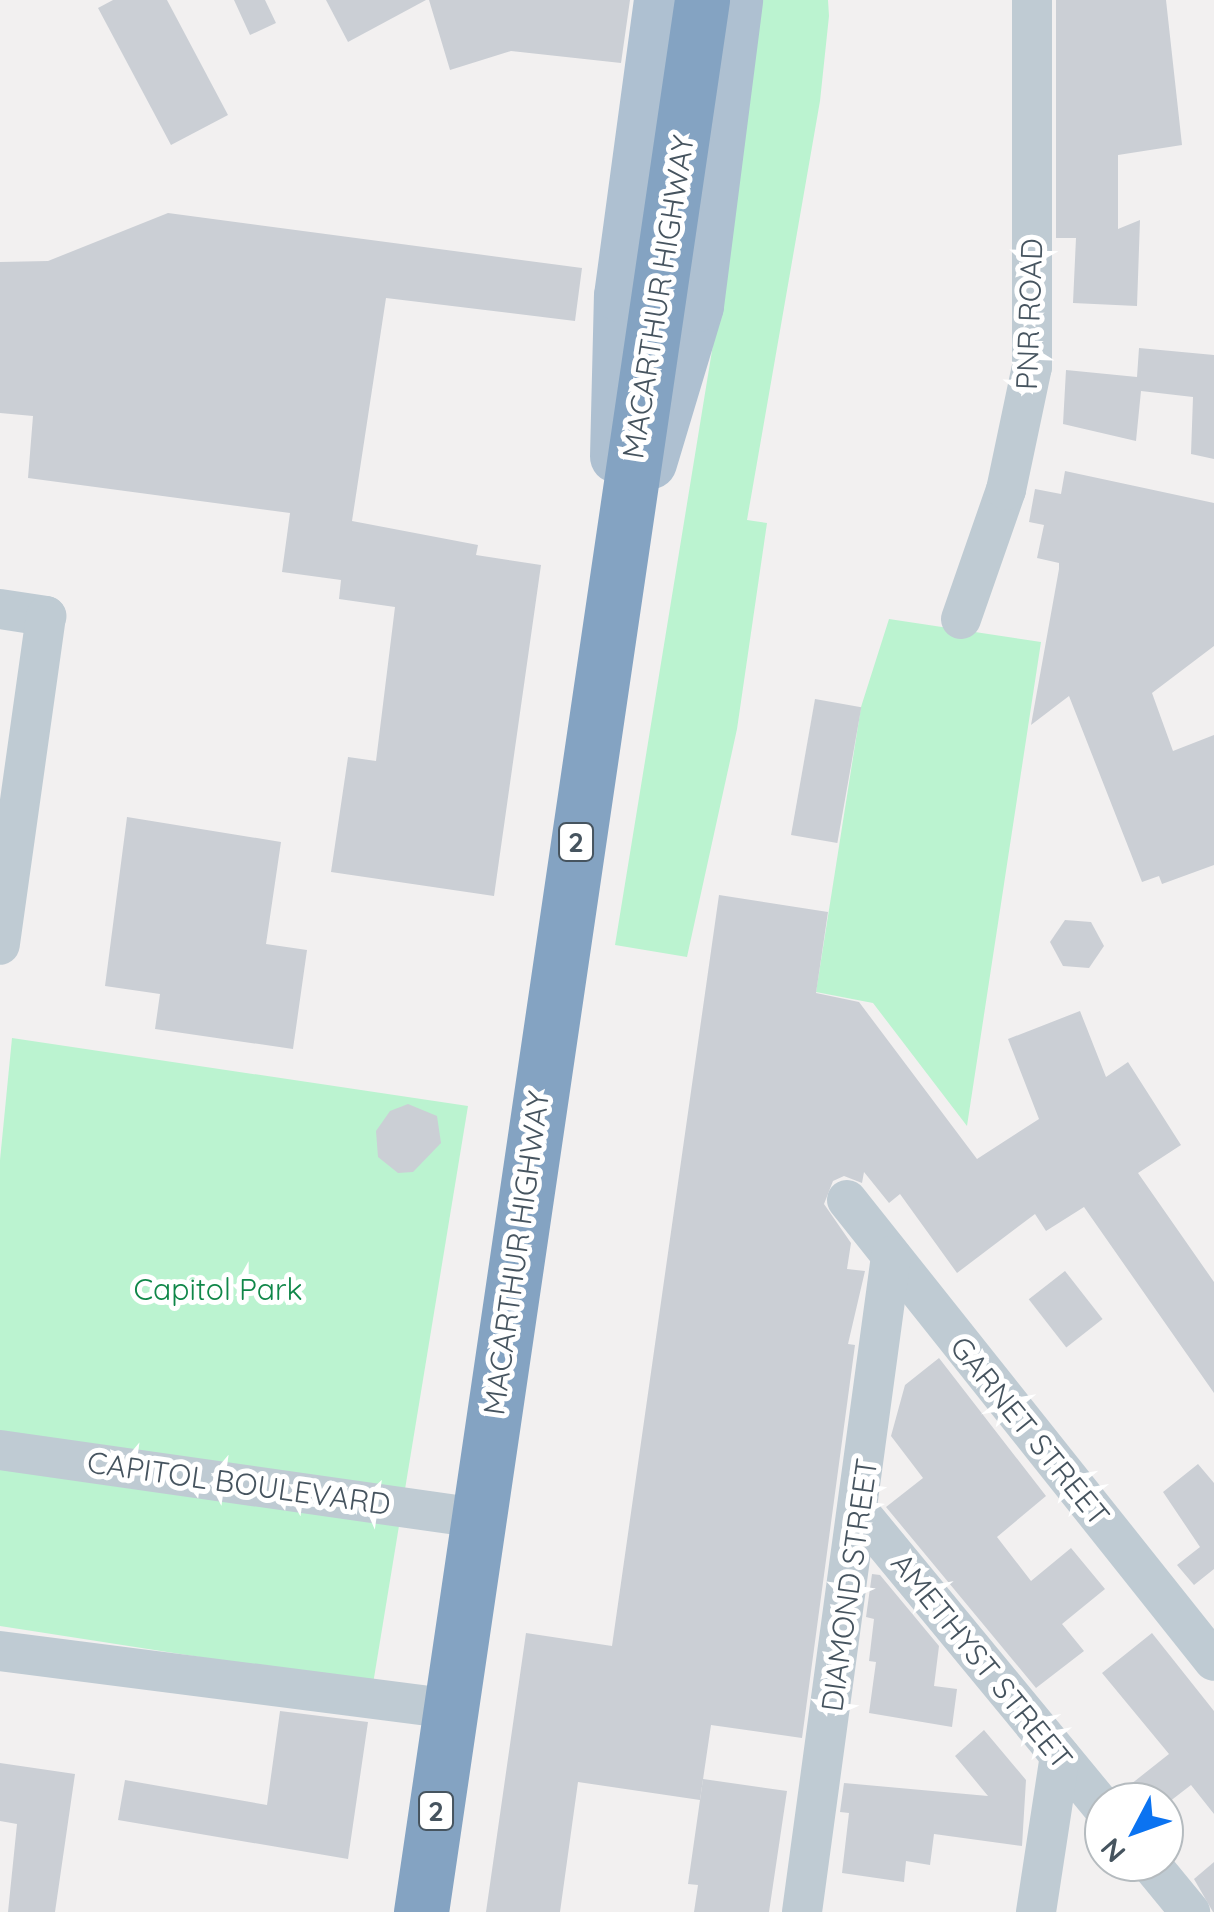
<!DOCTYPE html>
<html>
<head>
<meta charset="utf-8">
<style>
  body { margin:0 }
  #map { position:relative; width:1214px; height:1912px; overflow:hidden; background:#f2f0f0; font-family:Quicksand,sans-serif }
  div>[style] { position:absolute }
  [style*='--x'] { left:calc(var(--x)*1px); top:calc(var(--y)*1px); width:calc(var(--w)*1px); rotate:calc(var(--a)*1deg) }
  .green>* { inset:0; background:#bbf3d0 }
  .building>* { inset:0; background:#cbcfd5; transform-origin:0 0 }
  .minor>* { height:40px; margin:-20px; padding:0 20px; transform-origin:20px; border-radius:20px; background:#bfcbd3 }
  .major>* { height:52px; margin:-26px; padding:0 26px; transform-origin:26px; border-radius:26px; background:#aec0d1 }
  .highway>* { height:55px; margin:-27.5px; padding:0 27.5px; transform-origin:27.5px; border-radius:27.5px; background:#84a3c2 }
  span { translate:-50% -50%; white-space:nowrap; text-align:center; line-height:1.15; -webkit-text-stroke:10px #fff; paint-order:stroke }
  .shield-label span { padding:2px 8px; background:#fff; border:2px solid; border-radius:8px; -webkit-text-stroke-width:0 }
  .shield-label { font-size:28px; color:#46545f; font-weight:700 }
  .street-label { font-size:30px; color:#46545f }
  .park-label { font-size:30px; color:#108749 }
  .north { position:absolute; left:1084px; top:1782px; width:100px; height:100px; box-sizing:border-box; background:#fff; border:2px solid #b5bbbf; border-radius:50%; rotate:229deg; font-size:28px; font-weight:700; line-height:40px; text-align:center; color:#46545f }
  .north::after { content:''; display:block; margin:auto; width:35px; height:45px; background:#0b73f1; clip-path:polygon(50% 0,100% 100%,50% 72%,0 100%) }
</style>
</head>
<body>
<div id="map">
  <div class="green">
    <i style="clip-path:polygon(762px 0,828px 0,829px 16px,820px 101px,747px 520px,767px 523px,737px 729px,687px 957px,615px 945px,732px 228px)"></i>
    <i style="clip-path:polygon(889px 619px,1041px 642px,967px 1126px,873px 1003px,816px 992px,861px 707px)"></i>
    <i style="clip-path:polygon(12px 1038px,468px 1106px,373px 1684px,0 1626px,0 1160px)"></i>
  </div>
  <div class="building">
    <i style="clip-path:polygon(113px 0,167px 0,228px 115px,171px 145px,98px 8px)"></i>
    <i style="clip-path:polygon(234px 0,265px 0,276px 23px,250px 35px)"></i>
    <i style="clip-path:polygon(326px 0,426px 0,348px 42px)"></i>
    <i style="clip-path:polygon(429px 0,630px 0,621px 63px,511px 51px,450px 70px)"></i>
    <i style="clip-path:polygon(1056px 0,1166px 0,1182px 145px,1118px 155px,1118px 229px,1140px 220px,1137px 306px,1073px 303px,1076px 238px,1056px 238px)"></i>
    <i style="clip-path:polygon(168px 213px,582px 268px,575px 321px,386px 298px,352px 521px,478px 545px,476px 555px,541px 565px,494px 896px,331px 872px,348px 757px,376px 761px,395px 607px,339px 599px,341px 580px,282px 572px,290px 513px,28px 478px,33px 416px,0 413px,0 262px,48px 261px)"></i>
    <i style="clip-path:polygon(1139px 348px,1214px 355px,1214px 459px,1191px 454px,1193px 397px,1141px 391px,1136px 441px,1063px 424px,1066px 370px,1137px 377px)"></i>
    <i style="clip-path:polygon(1065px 471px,1214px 503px,1214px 646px,1152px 693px,1173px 751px,1214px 735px,1214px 865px,1162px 884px,1159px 876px,1142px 882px,1069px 696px,1031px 725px,1059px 569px,1059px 563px,1037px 558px,1044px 525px,1029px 522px,1035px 489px,1061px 494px)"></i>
    <i style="left:815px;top:699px;width:47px;height:138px;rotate:10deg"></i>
    <i style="clip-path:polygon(127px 817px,281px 842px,266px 944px,307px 950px,293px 1049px,155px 1029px,160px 994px,105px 986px)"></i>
    <i style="clip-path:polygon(719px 895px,828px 912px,816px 993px,859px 1002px,977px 1159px,1039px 1119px,1008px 1039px,1080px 1011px,1106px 1077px,1128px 1062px,1181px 1145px,1138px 1173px,1214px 1282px,1214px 1393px,1084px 1207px,1046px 1231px,1035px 1214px,957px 1273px,900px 1194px,889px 1203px,864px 1172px,862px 1183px,844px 1176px,833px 1181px,824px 1204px,851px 1243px,847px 1269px,865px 1271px,848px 1344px,855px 1345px,802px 1738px,711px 1725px,700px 1800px,578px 1782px,560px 1912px,486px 1912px,526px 1633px,612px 1646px)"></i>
    <i style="clip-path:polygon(1065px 920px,1091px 922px,1104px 946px,1089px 968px,1063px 966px,1050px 942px)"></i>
    <i style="clip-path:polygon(408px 1104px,437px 1116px,441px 1143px,413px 1172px,398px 1173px,378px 1157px,376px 1131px,390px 1111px)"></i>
    <i style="left:1065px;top:1271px;width:61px;height:46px;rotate:52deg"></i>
    <i style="clip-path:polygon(939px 1358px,1046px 1496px,997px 1537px,1031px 1581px,1071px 1548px,1105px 1589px,1062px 1624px,1084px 1651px,1036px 1688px,886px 1507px,923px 1478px,891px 1436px,905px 1385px)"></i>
    <i style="clip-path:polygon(1198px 1464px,1214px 1483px,1214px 1569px,1194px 1585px,1177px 1565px,1200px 1547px,1163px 1492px)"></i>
    <i style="clip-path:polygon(872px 1574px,880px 1575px,939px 1646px,934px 1686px,957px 1689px,952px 1727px,869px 1713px,876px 1662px,869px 1661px,874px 1619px,866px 1617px)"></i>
    <i style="clip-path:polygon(1152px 1633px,1214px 1711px,1214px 1814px,1191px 1785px,1169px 1802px,1126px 1802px,1121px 1792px,1169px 1754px,1102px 1673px)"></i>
    <i style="clip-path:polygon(280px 1711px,368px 1722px,348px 1859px,118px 1820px,125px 1780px,267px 1805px)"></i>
    <i style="clip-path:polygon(984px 1730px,1026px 1780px,1022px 1846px,934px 1834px,930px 1865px,906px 1861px,904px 1882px,842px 1873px,849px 1813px,840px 1812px,844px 1783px,988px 1796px,955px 1756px)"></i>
    <i style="clip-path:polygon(0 1763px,75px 1774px,55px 1912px,8px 1912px,17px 1824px,0 1821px)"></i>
    <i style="clip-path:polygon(703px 1779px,787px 1791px,769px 1912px,694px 1912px,698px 1885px,688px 1884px)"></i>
    <i style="clip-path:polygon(1214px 1862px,1214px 1912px,1213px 1912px,1194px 1879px)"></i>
  </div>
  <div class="minor">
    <i style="--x:0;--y:609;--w:47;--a:8.7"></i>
    <i style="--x:46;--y:616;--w:332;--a:98"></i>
    <i style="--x:961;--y:619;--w:137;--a:-70.8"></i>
    <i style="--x:1006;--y:490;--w:126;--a:-78.1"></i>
    <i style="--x:1032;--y:367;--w:367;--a:-90"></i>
    <i style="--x:847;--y:1200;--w:589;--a:51.48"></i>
    <i style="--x:0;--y:1450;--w:483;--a:8.1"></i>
    <i style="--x:860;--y:1513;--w:384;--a:50.5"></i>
    <i style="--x:0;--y:1651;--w:455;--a:7.3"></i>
    <i style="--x:1149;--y:1862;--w:65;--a:50.6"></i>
    <i style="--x:802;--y:1912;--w:662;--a:-82.27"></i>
    <i style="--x:1036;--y:1912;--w:158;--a:-81.3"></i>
  </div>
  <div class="major">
    <i style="--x:616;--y:457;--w:161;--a:-88.6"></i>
    <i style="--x:620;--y:296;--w:299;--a:-82.3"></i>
    <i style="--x:651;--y:463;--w:164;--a:-73.3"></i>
    <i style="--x:698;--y:306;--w:308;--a:-82.7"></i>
  </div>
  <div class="highway">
    <i style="--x:421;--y:1912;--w:1933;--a:-81.64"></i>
  </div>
  <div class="shield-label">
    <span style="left:576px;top:842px">2</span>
    <span style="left:436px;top:1811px">2</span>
  </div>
  <div class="street-label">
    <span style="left:658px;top:297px;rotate:-81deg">MACARTHUR HIGHWAY</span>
    <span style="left:1029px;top:314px;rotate:-88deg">PNR ROAD</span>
    <span style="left:516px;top:1253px;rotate:-82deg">MACARTHUR HIGHWAY</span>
    <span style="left:1030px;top:1431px;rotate:51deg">GARNET STREET</span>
    <span style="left:239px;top:1483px;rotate:8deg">CAPITOL BOULEVARD</span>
    <span style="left:849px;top:1585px;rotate:-82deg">DIAMOND STREET</span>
    <span style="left:982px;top:1661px;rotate:51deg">AMETHYST STREET</span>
  </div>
  <div class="park-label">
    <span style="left:218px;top:1289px">Capitol Park</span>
  </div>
  <div class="north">N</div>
</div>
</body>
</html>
